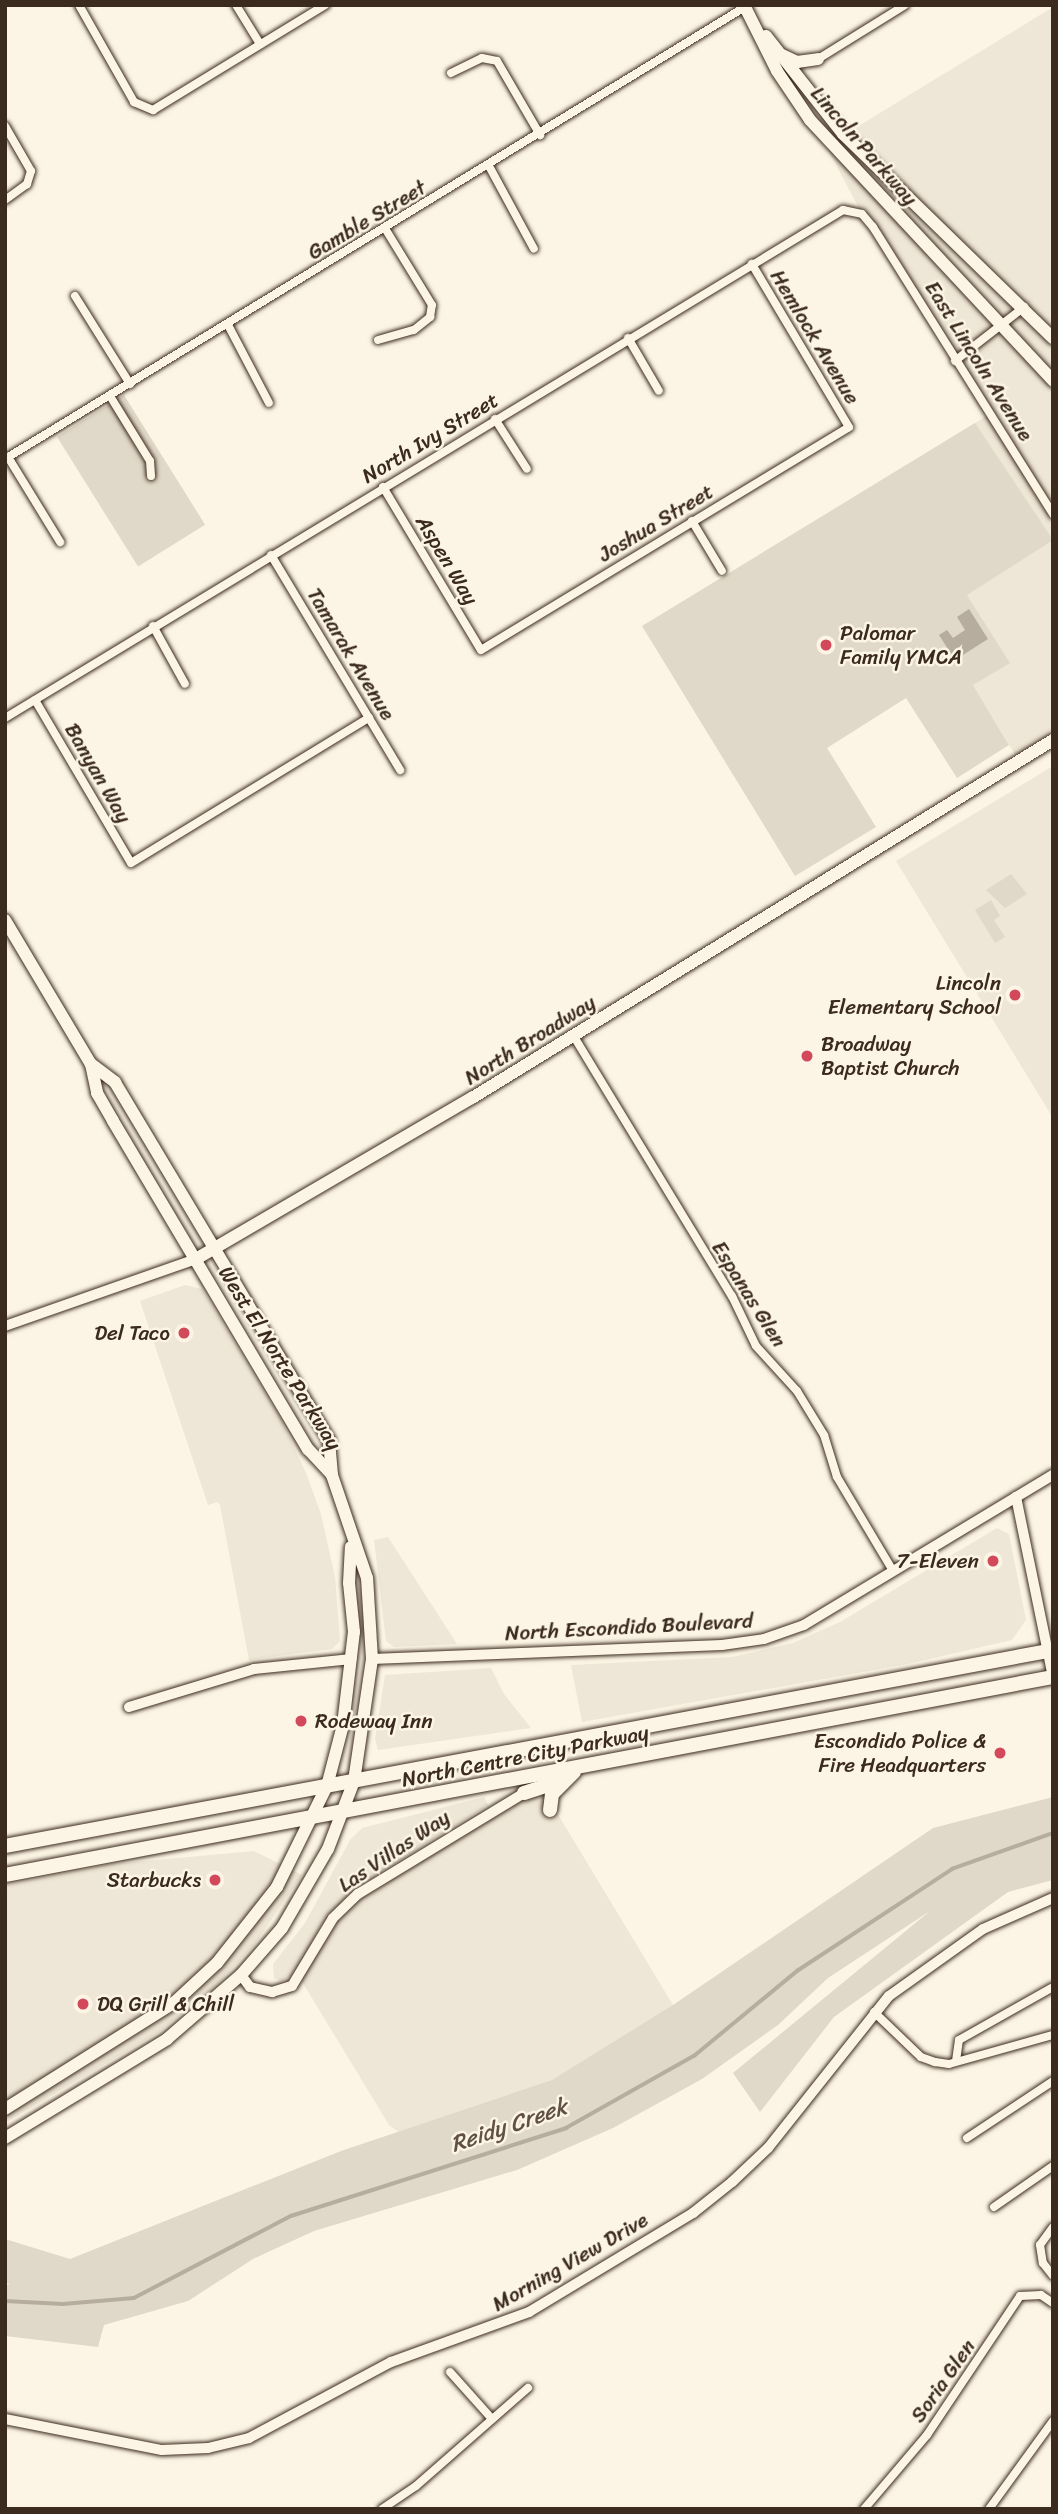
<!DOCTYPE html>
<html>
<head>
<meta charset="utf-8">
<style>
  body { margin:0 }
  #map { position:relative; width:1058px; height:2514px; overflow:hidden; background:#fcf5e5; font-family:Sriracha,sans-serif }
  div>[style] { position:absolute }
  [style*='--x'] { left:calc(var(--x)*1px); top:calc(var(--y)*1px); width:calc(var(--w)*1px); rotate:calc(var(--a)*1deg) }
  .built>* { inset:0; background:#eee6d6 }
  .green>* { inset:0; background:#e0d8c8; transform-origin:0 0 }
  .water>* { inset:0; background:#b7ad9e }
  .stream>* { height:3.5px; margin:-1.75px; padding:0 1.75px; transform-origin:1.75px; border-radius:1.75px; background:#b7ad9e }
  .roads { filter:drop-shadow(0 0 2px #3b2a1e) drop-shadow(0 0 2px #3b2a1e) }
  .minor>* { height:8px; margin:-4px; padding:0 4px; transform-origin:4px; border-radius:4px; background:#fcf5e5 }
  .tertiary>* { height:10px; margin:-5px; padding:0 5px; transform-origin:5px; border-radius:5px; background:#fcf5e5 }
  .secondary>* { height:10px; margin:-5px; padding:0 5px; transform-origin:5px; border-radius:5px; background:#fcf5e5 }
  .primary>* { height:12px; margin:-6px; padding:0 6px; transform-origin:6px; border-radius:6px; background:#fcf5e5 }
  .trunk>* { height:14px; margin:-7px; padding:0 7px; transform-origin:7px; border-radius:7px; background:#fcf5e5 }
  .dots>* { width:19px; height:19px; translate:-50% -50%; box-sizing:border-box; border:4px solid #fcf5e5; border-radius:50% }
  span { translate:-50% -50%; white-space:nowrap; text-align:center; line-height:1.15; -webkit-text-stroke:5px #fcf5e5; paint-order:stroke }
  .street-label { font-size:21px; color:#3b2a1e }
  .poi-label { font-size:21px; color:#3b2a1e }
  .left { translate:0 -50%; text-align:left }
  .right { translate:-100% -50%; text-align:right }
  .water-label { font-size:23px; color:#605144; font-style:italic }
  .frame { position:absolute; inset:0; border:7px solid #3b2a1e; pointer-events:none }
</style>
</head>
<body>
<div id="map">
  <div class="built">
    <i style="clip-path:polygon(1053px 7px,1053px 740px,1019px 761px,973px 685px,1009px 662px,969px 598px,932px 620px,859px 494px,988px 415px,862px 214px,826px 146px)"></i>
    <i style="clip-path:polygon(1053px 766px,1053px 1118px,896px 861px)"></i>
    <i style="clip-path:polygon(185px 1285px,202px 1289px,283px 1423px,306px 1473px,321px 1514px,335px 1577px,340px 1641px,332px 1649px,249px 1660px,220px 1505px,218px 1502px,208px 1505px,140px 1301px)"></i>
    <i style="clip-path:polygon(997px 1528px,1009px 1534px,1026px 1620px,1012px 1640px,908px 1664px,582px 1722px,571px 1665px,732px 1657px,793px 1643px,840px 1622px)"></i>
    <i style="clip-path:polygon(388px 1537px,457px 1644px,394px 1647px,386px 1641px,374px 1540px)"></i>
    <i style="clip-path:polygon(491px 1668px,504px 1694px,531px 1728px,378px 1750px,375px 1739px,385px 1675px)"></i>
    <i style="clip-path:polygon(542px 1788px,673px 2005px,616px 2047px,552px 2080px,400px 2133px,389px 2125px,298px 1975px,315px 1946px,358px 1894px)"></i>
    <i style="clip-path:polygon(484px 1797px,488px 1805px,357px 1887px,321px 1925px,293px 1975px,282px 1981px,274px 1978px,273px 1964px,305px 1923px,350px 1840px,362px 1828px)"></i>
    <i style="clip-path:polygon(254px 1851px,302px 1875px,254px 1945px,216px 1985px,159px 2032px,5px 2123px,5px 1885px,112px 1864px)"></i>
  </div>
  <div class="green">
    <i style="left:124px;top:395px;width:153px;height:79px;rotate:58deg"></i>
    <i style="clip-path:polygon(975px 423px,1053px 540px,967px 595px,1010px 663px,973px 685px,1009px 745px,957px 778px,906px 698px,827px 748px,876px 827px,795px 876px,642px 626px)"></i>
    <i style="clip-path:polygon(1011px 874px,1027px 894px,1005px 908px,986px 890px)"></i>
    <i style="clip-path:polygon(991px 900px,1000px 916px,994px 920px,1005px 937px,995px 943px,975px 910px)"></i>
    <i style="clip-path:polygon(1053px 1797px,1053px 1880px,1008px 1892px,834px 2017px,760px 2112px,733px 2073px,930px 1911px,828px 1978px,778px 2025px,702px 2079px,613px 2128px,517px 2170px,314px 2231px,253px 2259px,188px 2301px,104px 2325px,98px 2347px,5px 2336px,5px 2284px,10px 2285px,5px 2281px,5px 2239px,70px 2259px,341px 2151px,552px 2080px,673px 2005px,933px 1828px)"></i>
  </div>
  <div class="water">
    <i style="clip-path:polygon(969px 609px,988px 639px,955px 660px,939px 635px,947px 630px,953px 638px,965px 630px,957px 617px)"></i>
  </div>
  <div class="stream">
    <i style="--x:5;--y:2301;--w:58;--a:3"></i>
    <i style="--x:63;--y:2304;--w:71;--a:-4.8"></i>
    <i style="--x:134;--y:2298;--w:177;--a:-27.6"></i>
    <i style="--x:291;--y:2216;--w:289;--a:-17.7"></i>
    <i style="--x:566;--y:2128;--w:147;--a:-29.4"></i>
    <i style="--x:694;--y:2056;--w:134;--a:-39.5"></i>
    <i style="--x:797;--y:1971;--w:186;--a:-33.3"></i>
    <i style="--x:952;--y:1869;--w:107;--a:-19.6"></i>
  </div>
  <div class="roads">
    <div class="minor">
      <i style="--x:79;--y:5;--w:112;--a:60.4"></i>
      <i style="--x:134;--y:102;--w:21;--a:23"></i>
      <i style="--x:153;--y:110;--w:202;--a:-31.4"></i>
      <i style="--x:236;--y:5;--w:46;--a:58.4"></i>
      <i style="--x:818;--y:59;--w:102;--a:-31.8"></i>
      <i style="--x:451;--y:73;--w:34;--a:-26"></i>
      <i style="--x:482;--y:58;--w:15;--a:11"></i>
      <i style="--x:497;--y:61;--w:86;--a:59.8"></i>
      <i style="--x:5;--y:126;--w:52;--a:60"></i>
      <i style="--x:31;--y:171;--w:14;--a:107"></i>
      <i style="--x:27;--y:184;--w:27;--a:144"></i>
      <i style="--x:489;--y:166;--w:94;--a:61.5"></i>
      <i style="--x:75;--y:296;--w:104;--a:58"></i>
      <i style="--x:228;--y:325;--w:88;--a:62.3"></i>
      <i style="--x:628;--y:338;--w:61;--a:59.7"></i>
      <i style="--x:378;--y:340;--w:37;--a:-16"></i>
      <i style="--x:414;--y:330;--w:21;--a:-39"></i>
      <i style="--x:430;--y:317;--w:12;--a:-81"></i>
      <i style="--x:432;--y:305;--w:88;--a:-121.5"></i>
      <i style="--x:955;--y:361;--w:88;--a:-38"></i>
      <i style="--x:110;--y:396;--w:76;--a:58.4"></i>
      <i style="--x:150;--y:461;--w:15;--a:86"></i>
      <i style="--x:495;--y:419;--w:59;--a:57.4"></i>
      <i style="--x:8;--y:457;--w:100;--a:58.5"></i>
      <i style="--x:5;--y:459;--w:867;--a:-31.42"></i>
      <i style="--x:383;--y:487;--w:190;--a:59"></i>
      <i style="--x:481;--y:650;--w:430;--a:-31.2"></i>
      <i style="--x:849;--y:427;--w:190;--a:-120.8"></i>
      <i style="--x:692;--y:521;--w:58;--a:59"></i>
      <i style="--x:271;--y:555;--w:251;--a:59"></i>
      <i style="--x:153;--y:626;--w:66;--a:61.1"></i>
      <i style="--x:35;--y:700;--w:189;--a:59.5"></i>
      <i style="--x:131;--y:863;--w:279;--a:-31.4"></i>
      <i style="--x:5;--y:718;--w:980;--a:-31.22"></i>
      <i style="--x:843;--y:210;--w:19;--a:12"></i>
      <i style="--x:862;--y:214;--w:17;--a:50"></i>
      <i style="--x:873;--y:227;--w:339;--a:57.9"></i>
      <i style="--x:573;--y:1035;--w:306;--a:58.7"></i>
      <i style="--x:732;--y:1296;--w:55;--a:64.4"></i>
      <i style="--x:756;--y:1346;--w:61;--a:47.7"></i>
      <i style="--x:797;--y:1391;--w:52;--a:58.5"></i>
      <i style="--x:824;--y:1435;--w:44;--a:72.8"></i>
      <i style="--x:837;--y:1477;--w:109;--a:59.2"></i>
      <i style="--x:874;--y:2012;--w:65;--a:43.8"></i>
      <i style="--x:921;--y:2057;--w:15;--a:20"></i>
      <i style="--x:935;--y:2062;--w:14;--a:8"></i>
      <i style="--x:949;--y:2064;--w:108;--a:-15.6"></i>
      <i style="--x:956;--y:2061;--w:21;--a:-82"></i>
      <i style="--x:959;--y:2040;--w:108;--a:-29.4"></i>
      <i style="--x:967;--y:2138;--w:103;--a:-33.5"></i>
      <i style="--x:994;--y:2207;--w:72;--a:-34.8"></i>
      <i style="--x:1053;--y:2227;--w:22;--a:126"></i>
      <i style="--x:1040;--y:2245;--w:18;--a:81"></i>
      <i style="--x:1043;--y:2263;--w:16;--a:52"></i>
      <i style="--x:450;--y:2372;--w:63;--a:48.2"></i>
      <i style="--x:382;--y:2509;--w:41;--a:-34.1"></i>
      <i style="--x:416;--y:2486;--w:149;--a:-41.2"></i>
      <i style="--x:864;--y:2509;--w:97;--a:-49.6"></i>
      <i style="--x:927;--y:2435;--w:167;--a:-56.2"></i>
      <i style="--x:1020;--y:2296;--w:21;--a:-3"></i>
      <i style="--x:1041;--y:2295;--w:14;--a:34"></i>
      <i style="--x:989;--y:2509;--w:109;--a:-54"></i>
    </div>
    <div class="tertiary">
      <i style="--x:1016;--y:1497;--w:185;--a:78.4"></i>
      <i style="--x:372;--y:1659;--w:350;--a:-2.3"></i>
      <i style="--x:722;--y:1645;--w:42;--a:-8.1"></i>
      <i style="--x:764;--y:1639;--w:42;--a:-19.3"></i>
      <i style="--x:804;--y:1625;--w:291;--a:-31.1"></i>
      <i style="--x:129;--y:1707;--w:131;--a:-16.9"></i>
      <i style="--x:254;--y:1669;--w:98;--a:-5.9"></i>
      <i style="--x:241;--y:1975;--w:15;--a:53"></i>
      <i style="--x:250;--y:1987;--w:23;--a:13"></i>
      <i style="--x:272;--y:1992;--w:21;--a:-17"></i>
      <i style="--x:292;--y:1986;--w:79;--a:-58.9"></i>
      <i style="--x:333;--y:1918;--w:35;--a:-44"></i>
      <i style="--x:358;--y:1894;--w:194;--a:-31.3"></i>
      <i style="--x:5;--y:2419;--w:160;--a:11.2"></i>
      <i style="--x:162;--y:2450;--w:46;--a:-2.5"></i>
      <i style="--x:208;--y:2448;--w:42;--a:-13.7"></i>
      <i style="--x:249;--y:2438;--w:161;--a:-28.2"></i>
      <i style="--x:391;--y:2362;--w:147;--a:-19.9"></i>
      <i style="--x:529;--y:2312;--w:192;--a:-31.1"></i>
      <i style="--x:693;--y:2213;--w:50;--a:-38.5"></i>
      <i style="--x:732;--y:2182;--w:50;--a:-43.4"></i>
      <i style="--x:768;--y:2148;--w:194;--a:-51.5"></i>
      <i style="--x:889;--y:1996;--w:115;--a:-35.5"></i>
      <i style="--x:983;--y:1929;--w:77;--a:-23.9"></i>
    </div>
    <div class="secondary">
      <i style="--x:5;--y:1326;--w:202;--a:-19.3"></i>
    </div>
    <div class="primary">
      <i style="--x:744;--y:5;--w:74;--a:63.4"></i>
      <i style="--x:777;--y:71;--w:59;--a:56"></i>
      <i style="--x:810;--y:120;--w:357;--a:47"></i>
      <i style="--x:766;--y:36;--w:125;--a:51.8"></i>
      <i style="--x:843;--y:134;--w:293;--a:44.2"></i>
      <i style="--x:782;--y:55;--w:17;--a:25"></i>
      <i style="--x:797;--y:62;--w:21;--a:-8"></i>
      <i style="--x:5;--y:920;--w:168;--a:59.2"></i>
      <i style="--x:91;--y:1064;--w:30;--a:78"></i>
      <i style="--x:97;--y:1093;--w:32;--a:60"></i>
      <i style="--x:113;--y:1121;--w:382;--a:59.3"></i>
      <i style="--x:308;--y:1449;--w:35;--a:47"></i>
      <i style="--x:196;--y:1259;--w:320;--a:-30.3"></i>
      <i style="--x:472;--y:1098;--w:682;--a:-31.64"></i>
      <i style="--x:5;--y:2109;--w:201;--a:-32.2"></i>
      <i style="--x:175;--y:2002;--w:57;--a:-42.9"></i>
      <i style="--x:217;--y:1963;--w:97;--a:-51.7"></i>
      <i style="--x:277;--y:1887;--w:113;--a:-63.7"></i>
      <i style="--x:327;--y:1786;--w:63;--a:-75.3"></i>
      <i style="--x:343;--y:1725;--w:94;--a:-83.3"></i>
      <i style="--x:354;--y:1632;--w:49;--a:-95.8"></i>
      <i style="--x:349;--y:1583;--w:36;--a:-87"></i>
      <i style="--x:5;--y:2138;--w:190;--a:-31.4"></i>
      <i style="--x:167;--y:2039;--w:98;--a:-40.9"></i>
      <i style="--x:241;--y:1975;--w:62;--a:-48.9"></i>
      <i style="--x:282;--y:1928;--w:91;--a:-59.8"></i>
      <i style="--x:328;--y:1849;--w:73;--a:-69.1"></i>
      <i style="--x:354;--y:1781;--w:123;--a:-81.6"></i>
      <i style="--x:372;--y:1659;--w:81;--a:-93.5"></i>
      <i style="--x:367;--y:1578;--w:109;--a:-108.8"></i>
      <i style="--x:332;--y:1475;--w:35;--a:-95"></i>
      <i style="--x:329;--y:1440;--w:417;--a:-120.9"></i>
      <i style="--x:115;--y:1082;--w:30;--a:-143"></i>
    </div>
    <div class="trunk">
      <i style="--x:524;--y:1793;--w:39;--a:-18"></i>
      <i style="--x:550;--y:1810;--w:16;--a:-83"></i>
      <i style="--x:552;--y:1794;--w:31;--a:-45"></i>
      <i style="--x:5;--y:1846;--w:1066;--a:-10.59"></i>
      <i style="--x:5;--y:1875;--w:1067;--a:-10.7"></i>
    </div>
  </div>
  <div class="dots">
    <i style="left:826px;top:645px;background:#d1495b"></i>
    <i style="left:1015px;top:995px;background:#d1495b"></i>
    <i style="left:807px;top:1056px;background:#d1495b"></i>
    <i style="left:184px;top:1333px;background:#d1495b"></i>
    <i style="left:993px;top:1561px;background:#d1495b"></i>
    <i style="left:301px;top:1721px;background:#d1495b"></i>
    <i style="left:1000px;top:1753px;background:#d1495b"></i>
    <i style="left:215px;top:1880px;background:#d1495b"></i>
    <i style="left:83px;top:2004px;background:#d1495b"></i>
  </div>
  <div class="street-label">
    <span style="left:864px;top:146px;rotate:49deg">Lincoln Parkway</span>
    <span style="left:367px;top:220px;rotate:-31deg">Gamble Street</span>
    <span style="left:815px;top:337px;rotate:59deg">Hemlock Avenue</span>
    <span style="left:979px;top:361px;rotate:58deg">East Lincoln Avenue</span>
    <span style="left:430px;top:438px;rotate:-31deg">North Ivy Street</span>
    <span style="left:656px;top:523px;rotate:-31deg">Joshua Street</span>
    <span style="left:447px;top:560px;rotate:59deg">Aspen Way</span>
    <span style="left:351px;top:654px;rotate:59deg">Tamarak Avenue</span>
    <span style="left:98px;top:773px;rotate:60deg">Banyan Way</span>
    <span style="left:530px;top:1040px;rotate:-32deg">North Broadway</span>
    <span style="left:749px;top:1294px;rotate:58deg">Espanas Glen</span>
    <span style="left:280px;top:1358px;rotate:58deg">West El Norte Parkway</span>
    <span style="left:629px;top:1627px;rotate:-3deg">North Escondido Boulevard</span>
    <span style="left:525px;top:1756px;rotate:-11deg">North Centre City Parkway</span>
    <span style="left:394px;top:1851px;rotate:-34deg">Las Villas Way</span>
    <span style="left:570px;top:2262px;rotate:-30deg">Morning View Drive</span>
    <span style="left:943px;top:2381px;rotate:-55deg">Soria Glen</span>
  </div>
  <div class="poi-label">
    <span class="left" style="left:840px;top:645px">Palomar<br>Family YMCA</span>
    <span class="right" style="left:1001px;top:995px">Lincoln<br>Elementary School</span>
    <span class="left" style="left:821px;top:1056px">Broadway<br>Baptist Church</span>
    <span class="right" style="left:170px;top:1333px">Del Taco</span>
    <span class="right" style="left:979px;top:1561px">7-Eleven</span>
    <span class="left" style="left:315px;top:1721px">Rodeway Inn</span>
    <span class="right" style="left:986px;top:1753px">Escondido Police &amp;<br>Fire Headquarters</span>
    <span class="right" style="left:201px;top:1880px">Starbucks</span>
    <span class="left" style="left:97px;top:2004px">DQ Grill &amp; Chill</span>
  </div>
  <div class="water-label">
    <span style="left:509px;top:2126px;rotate:-19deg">Reidy Creek</span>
  </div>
  <div class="frame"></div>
</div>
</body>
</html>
